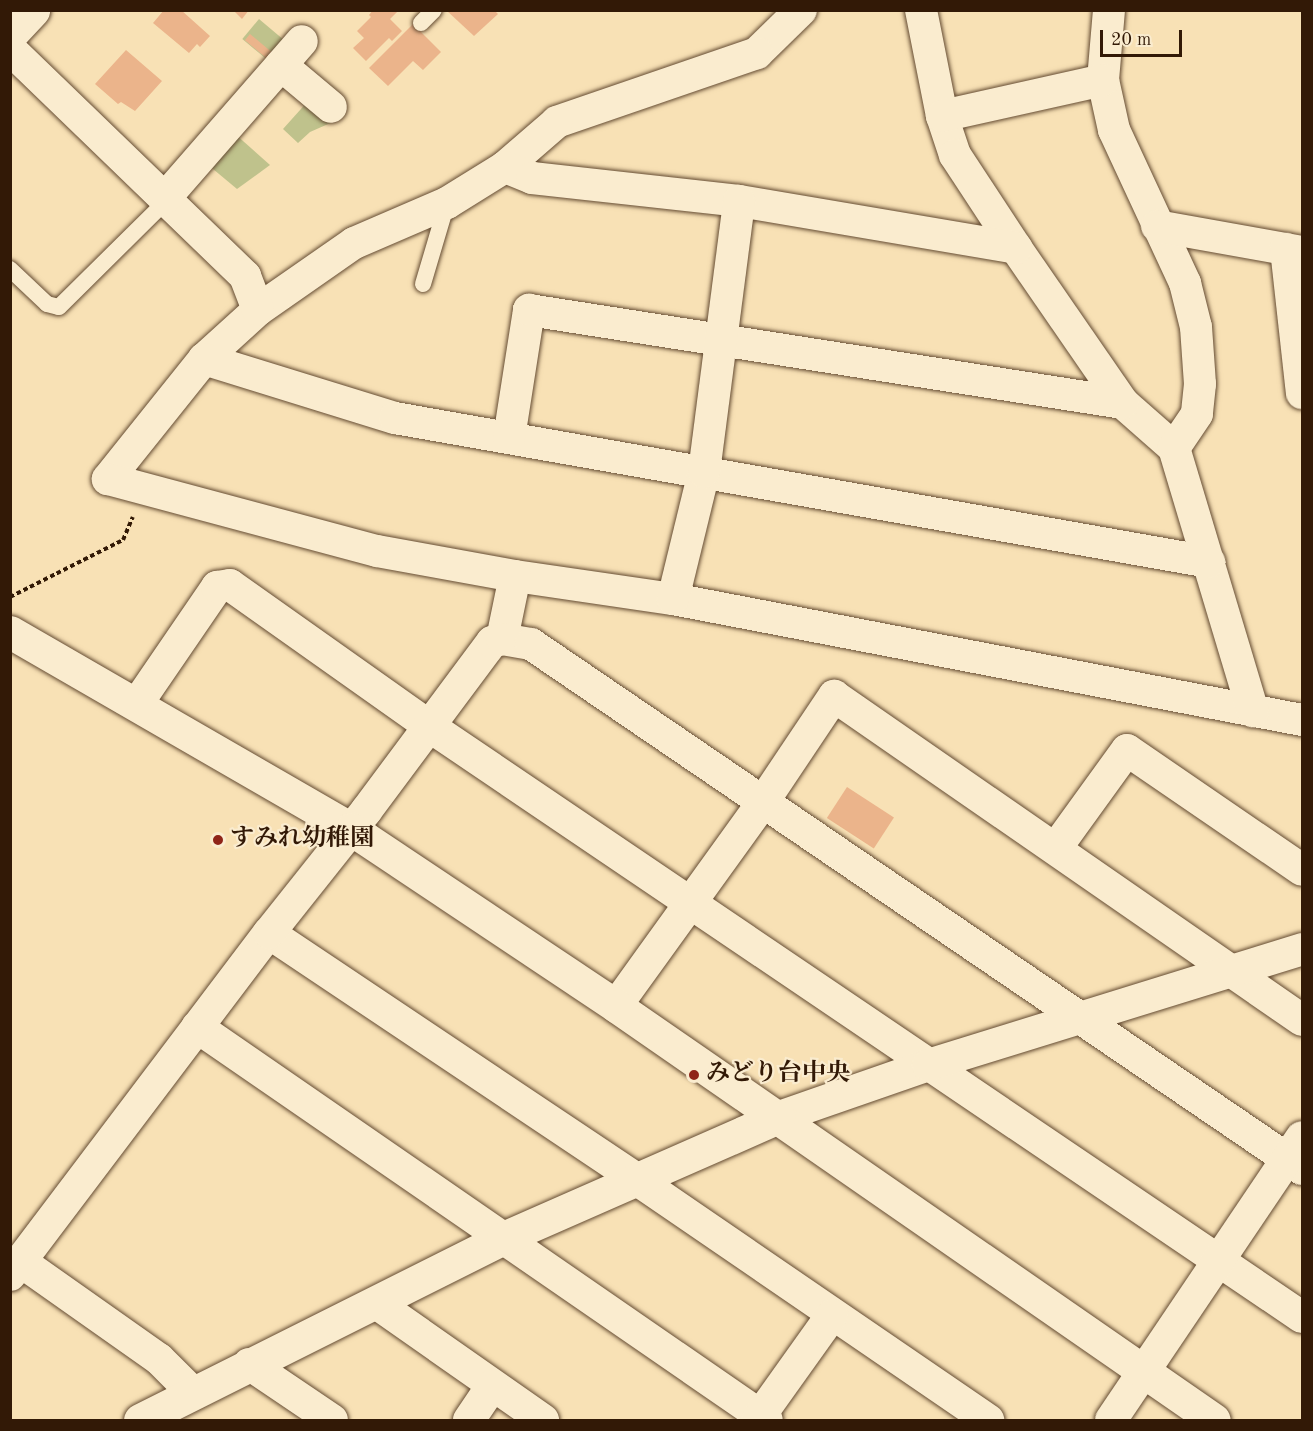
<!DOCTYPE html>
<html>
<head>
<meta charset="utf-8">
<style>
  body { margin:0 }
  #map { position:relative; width:1313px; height:1431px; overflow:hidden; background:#f8e1b5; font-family:"Old Standard TT","Noto Serif JP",serif }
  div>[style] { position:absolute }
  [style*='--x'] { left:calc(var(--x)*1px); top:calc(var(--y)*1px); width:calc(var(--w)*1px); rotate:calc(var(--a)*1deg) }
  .green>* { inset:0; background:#bfc28c; transform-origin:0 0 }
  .building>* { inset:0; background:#ebb48b; transform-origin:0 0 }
  .path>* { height:4px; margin-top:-2px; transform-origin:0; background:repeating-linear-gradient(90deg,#321906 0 4.5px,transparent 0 7.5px) }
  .roads { filter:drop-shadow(0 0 2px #644b32) drop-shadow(0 0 2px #644b32) }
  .service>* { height:16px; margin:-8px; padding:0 8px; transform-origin:8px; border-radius:8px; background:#faeccf }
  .minor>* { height:32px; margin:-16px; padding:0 16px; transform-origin:16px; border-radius:16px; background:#faeccf }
  .tertiary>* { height:33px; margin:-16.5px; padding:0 16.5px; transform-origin:16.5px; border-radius:16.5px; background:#faeccf }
  .dots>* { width:16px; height:16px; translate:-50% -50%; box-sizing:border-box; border:3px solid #faeccf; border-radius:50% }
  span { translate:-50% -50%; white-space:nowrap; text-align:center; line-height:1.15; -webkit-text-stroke:4.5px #faeccf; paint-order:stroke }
  .poi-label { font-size:24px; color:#321906; font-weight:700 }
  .left { translate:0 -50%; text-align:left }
  .frame { position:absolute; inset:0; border:12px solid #321906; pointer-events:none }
  .scale { position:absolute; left:1100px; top:30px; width:82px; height:27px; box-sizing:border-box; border:3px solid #321906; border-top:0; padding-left:8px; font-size:18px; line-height:21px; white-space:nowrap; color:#321906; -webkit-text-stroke:4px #faeccf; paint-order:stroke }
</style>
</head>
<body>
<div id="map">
  <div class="green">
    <i style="left:259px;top:19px;width:38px;height:26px;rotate:40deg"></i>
    <i style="clip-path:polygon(309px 100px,335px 121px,310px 132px,298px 143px,283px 129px)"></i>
    <i style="clip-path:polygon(234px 133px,270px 165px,237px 189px,207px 164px)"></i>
  </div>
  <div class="building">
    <i style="clip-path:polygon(164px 10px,181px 10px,210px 36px,200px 47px,197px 44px,189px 53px,153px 23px)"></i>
    <i style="clip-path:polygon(233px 10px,249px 10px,242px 19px)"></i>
    <i style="clip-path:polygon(373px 10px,399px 10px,390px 19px,402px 31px,392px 41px,389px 38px,366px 61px,353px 48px,364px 38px,357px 31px,371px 17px,369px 15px)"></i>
    <i style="clip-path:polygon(446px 10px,494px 10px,498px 14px,474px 36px)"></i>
    <i style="clip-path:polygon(413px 24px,441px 52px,423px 70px,413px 61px,388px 86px,369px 68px)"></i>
    <i style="left:250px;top:34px;width:30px;height:8px;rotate:40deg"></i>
    <i style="clip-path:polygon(126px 50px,162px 81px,135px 111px,121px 102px,118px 104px,95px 84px)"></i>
    <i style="left:847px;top:787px;width:56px;height:37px;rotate:33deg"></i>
  </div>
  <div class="path">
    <i style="--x:10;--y:597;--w:127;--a:-26.8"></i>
    <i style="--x:123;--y:540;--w:25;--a:-67"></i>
  </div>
  <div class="roads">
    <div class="service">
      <i style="--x:421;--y:23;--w:18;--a:-45"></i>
      <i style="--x:10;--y:269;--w:51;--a:43.4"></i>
      <i style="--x:47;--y:304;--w:12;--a:14"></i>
      <i style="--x:59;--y:307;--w:152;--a:-44.7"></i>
      <i style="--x:423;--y:284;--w:84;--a:-73.5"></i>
    </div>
    <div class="minor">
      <i style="--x:801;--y:10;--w:62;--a:135.7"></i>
      <i style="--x:757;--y:53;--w:212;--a:161"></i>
      <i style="--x:557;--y:122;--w:69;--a:139.1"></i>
      <i style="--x:505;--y:167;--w:68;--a:148.2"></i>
      <i style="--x:447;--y:203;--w:101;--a:156.7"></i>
      <i style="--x:354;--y:243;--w:117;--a:145.1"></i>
      <i style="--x:258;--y:310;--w:73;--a:137.8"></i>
      <i style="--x:204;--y:359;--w:154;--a:128.7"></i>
      <i style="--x:108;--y:479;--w:278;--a:15"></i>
      <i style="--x:377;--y:551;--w:140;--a:10.3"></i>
      <i style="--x:515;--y:576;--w:160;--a:8.3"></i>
      <i style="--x:673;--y:599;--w:641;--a:10.89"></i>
      <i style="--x:921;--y:10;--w:108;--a:78.8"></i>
      <i style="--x:942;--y:116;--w:41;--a:71.6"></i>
      <i style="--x:955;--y:155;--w:111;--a:56.7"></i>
      <i style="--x:1016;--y:248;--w:188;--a:55.4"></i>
      <i style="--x:1123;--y:403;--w:68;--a:41.4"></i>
      <i style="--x:1174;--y:448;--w:275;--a:73.3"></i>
      <i style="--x:1109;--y:10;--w:70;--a:94.9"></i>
      <i style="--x:1103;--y:80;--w:51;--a:77.6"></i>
      <i style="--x:1114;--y:130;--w:169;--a:65.1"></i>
      <i style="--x:1185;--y:283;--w:45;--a:76"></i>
      <i style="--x:1196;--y:327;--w:57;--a:86"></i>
      <i style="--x:1200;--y:384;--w:30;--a:96"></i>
      <i style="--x:1197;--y:414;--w:41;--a:124.1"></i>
      <i style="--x:10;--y:49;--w:327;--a:44"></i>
      <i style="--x:245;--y:276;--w:36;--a:69"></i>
      <i style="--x:281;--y:65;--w:65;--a:40"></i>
      <i style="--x:942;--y:116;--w:165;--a:-12.6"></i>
      <i style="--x:505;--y:167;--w:29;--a:22"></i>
      <i style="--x:532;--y:178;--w:208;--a:6.3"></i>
      <i style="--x:739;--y:201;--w:281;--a:9.6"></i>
      <i style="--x:165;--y:198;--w:208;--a:-48.9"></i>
      <i style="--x:1157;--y:226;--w:147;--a:10.2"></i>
      <i style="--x:1286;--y:249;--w:145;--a:83.7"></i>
      <i style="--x:204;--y:359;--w:200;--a:17.2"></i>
      <i style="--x:395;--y:418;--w:827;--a:10.03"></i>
      <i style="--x:509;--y:438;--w:130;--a:-81.1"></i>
      <i style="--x:529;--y:310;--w:601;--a:8.9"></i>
      <i style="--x:673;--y:599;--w:131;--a:-76.3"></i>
      <i style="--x:704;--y:472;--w:273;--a:-82.6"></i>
      <i style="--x:502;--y:639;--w:64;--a:-78.3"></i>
      <i style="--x:137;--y:704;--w:142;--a:-55.6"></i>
      <i style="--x:217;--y:587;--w:13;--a:-9"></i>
      <i style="--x:230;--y:585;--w:244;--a:35.3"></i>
      <i style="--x:429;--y:726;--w:1054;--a:34.1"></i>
      <i style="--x:1056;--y:848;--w:121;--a:-54.1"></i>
      <i style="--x:1127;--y:750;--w:212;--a:34.4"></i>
      <i style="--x:269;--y:933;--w:442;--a:33.8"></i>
      <i style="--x:636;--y:1179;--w:427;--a:34.4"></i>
      <i style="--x:616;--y:1006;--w:251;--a:-54.2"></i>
      <i style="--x:763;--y:802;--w:128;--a:-56.2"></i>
      <i style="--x:834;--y:696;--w:569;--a:34.7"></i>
      <i style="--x:197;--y:1027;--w:692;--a:34.59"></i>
      <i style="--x:779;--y:1117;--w:158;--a:-19.2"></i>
      <i style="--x:928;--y:1065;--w:392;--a:-17.2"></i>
      <i style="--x:20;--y:1261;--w:170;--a:35.2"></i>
      <i style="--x:159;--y:1359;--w:49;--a:45"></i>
      <i style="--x:10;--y:1275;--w:429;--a:-52.9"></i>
      <i style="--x:269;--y:933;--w:156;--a:-51.5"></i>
      <i style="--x:366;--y:811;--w:211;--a:-53.3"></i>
      <i style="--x:492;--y:642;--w:10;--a:-17"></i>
      <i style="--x:502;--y:639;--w:29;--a:10"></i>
      <i style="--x:531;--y:644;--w:933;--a:34.25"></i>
      <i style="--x:376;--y:1303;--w:204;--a:35"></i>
      <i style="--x:249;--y:1364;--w:100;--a:34"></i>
      <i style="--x:469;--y:1420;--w:41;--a:-55.9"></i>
      <i style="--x:757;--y:1420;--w:129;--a:-54.5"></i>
      <i style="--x:1111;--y:1420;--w:341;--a:-56"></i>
    </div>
    <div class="tertiary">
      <i style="--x:10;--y:35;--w:34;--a:-47"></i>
      <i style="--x:10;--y:632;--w:394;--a:30"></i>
      <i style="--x:351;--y:829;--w:319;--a:33.7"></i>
      <i style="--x:616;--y:1006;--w:727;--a:34.7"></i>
      <i style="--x:140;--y:1420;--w:406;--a:-26.6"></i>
      <i style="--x:503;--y:1238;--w:301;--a:-23.7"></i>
    </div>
  </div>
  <div class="dots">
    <i style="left:218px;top:840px;background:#8f2418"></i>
    <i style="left:694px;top:1075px;background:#8f2418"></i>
  </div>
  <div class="poi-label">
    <span class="left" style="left:230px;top:840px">すみれ幼稚園</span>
    <span class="left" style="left:706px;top:1075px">みどり台中央</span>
  </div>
  <div class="frame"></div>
  <div class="scale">20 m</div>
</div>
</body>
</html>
